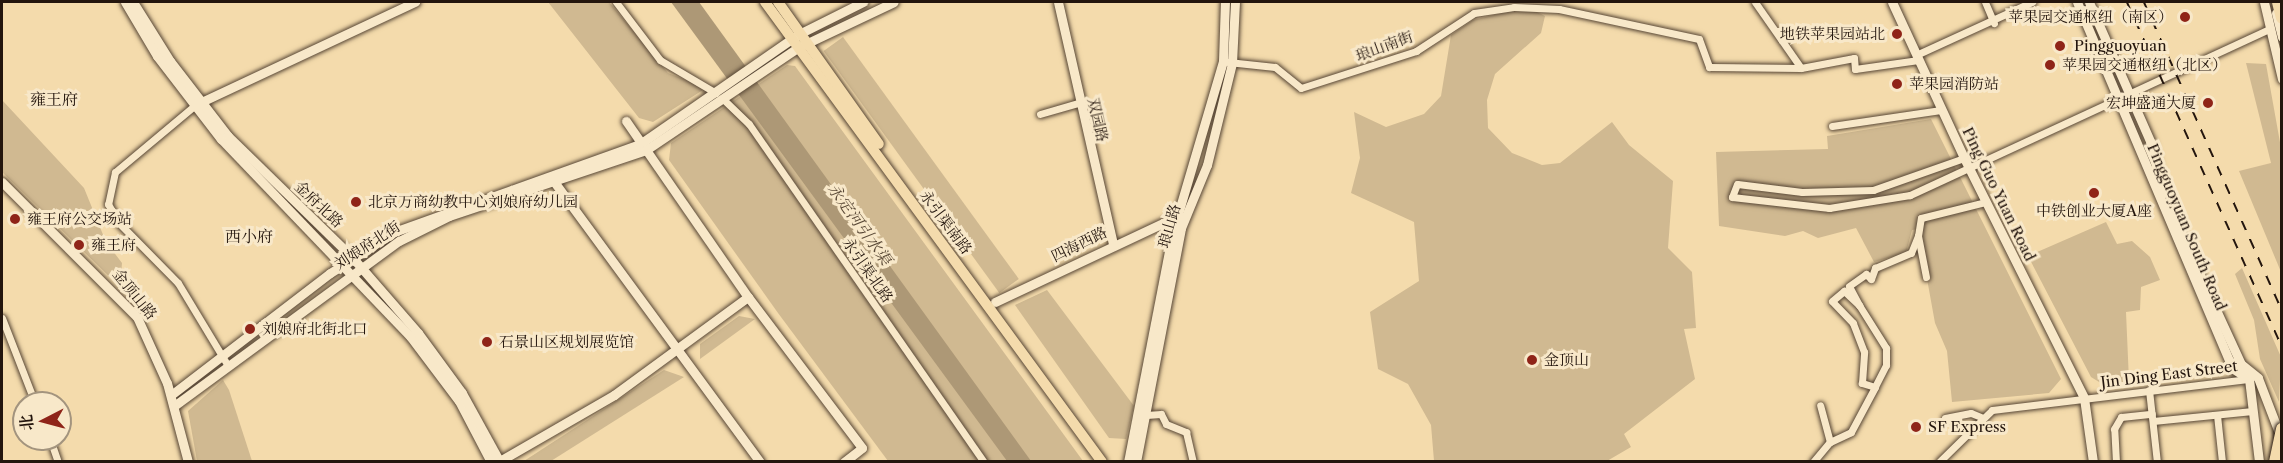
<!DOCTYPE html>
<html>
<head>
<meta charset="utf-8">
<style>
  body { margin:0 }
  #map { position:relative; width:2283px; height:463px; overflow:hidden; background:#f4dbac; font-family:"Libre Caslon Text","Noto Serif SC",serif }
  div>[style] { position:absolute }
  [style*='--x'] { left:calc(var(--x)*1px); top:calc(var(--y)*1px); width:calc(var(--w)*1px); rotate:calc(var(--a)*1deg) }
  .green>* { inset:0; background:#d0b991; transform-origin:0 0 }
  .water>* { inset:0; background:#ad9876 }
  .roads { filter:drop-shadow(0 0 2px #574635) drop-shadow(0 0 2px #574635) }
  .street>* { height:7px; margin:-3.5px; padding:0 3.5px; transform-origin:3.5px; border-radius:3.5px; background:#f8e8c9 }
  .secondary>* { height:9px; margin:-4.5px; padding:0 4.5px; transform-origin:4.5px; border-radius:4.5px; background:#f8e8c9 }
  .primary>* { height:10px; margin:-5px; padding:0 5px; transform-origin:5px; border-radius:5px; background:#f4dbac }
  .highway>* { height:12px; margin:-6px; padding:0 6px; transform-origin:6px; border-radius:6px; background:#f4dbac }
  .rail>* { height:1.5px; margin-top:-0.75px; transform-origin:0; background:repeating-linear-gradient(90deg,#23150d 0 10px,transparent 0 20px) }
  .bridges { filter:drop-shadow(0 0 2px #23150d) drop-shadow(0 0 2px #23150d) }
  .highway-bridge>* { height:12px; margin:-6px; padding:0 6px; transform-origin:6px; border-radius:6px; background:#f4dbac }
  .dots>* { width:16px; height:16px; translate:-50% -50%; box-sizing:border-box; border:3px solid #f8e8c9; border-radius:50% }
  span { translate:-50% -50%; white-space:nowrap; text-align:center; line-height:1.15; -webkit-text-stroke:6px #f8e8c9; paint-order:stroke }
  .poi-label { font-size:15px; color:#23150d }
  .right { translate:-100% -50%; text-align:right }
  .left { translate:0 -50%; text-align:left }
  .street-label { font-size:15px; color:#23150d }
  .neighbourhood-label { font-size:16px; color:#23150d }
  .water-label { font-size:16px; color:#5a4937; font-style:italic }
  .frame { position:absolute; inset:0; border:3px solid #23150d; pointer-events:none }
  .north { position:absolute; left:12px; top:391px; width:60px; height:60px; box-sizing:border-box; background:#f8e8c9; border:2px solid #a3947e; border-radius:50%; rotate:264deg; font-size:16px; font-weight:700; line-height:24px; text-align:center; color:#23150d }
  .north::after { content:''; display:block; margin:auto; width:21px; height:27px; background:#8f2418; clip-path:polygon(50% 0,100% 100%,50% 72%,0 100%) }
</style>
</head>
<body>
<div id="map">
  <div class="green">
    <i style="clip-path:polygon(548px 2px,609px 2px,668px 73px,706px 88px,653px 122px,639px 118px)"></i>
    <i style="clip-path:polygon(1527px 7px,1545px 16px,1541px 33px,1495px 74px,1487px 100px,1488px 128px,1512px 153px,1542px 165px,1560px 163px,1612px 122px,1629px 145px,1673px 181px,1668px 248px,1692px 272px,1696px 328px,1684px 329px,1695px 379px,1624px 434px,1631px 447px,1607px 461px,1434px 461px,1431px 425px,1408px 384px,1378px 369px,1370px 312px,1419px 281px,1414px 222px,1351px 193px,1360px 158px,1354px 112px,1386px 127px,1424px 114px,1441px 96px,1451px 35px,1473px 20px)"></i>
    <i style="left:843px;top:37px;width:299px;height:24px;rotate:54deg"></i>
    <i style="clip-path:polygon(2246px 63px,2266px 64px,2281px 148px,2281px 272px,2239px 171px,2271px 163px)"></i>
    <i style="clip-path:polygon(787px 65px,795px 66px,1083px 461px,888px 461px,778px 313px,669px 160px,671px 143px)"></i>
    <i style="clip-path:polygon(2px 100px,84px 188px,106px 242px,122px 263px,120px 287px,2px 172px)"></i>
    <i style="clip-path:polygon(1931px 119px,2061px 379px,2049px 393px,1952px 402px,1947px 351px,1935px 323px,1918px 229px,1912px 230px,1906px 253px,1874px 262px,1856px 228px,1818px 238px,1803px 231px,1785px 236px,1719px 226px,1716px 152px,1828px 149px,1827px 136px)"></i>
    <i style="clip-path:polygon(2106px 222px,2117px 244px,2132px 241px,2150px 257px,2160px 280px,2141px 287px,2140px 310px,2126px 312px,2129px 381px,2104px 385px,2091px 377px,2028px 256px)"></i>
    <i style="clip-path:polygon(2242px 268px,2281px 357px,2279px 402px,2260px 359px,2254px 320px,2235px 274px)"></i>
    <i style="clip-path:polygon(1047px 290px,1134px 406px,1126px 439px,1109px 438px,1015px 305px)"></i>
    <i style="clip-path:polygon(739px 316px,755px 319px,700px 359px,700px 344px)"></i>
    <i style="clip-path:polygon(664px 370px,684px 377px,551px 461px,524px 461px)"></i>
    <i style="clip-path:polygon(223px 380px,229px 390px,252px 461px,197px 461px,188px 411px)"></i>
  </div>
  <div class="water">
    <i style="clip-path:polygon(671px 2px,699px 2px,1031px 461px,1007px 461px)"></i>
  </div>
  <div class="roads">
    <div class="street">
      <i style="--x:616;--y:2;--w:73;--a:52.8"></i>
      <i style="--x:660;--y:60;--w:65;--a:30.5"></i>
      <i style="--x:1755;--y:2;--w:80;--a:55.1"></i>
      <i style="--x:1985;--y:2;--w:23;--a:67"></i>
      <i style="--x:1916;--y:55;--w:128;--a:-24.6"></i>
      <i style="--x:1228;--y:62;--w:47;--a:6.1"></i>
      <i style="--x:1275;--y:67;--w:33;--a:39"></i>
      <i style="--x:1301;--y:88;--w:121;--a:-17.8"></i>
      <i style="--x:1416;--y:51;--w:69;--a:-33.2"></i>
      <i style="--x:1474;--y:13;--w:40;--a:-8.5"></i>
      <i style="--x:1514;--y:7;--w:45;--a:2.5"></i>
      <i style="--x:1559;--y:9;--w:143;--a:12.1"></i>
      <i style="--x:1699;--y:39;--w:30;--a:70"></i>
      <i style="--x:1709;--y:67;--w:92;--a:0.6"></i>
      <i style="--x:1801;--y:68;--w:54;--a:-10.7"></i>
      <i style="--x:1854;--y:58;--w:11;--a:85"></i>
      <i style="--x:1855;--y:69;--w:64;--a:-8.1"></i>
      <i style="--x:723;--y:99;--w:36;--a:44"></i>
      <i style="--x:749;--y:124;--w:412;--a:55.2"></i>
      <i style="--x:194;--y:106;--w:103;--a:140.1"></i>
      <i style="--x:115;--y:172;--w:33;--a:102"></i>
      <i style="--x:108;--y:204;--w:22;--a:60"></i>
      <i style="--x:119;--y:223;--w:84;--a:45.5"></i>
      <i style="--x:178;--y:283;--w:97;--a:58.9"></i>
      <i style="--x:1040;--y:114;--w:40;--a:-16"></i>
      <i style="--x:1832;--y:126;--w:110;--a:-8.4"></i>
      <i style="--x:1964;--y:158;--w:96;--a:160.6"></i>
      <i style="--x:1873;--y:190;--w:71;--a:178.4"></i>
      <i style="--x:1802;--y:192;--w:65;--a:-173"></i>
      <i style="--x:1737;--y:184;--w:14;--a:111"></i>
      <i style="--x:1732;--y:197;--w:98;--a:6.5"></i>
      <i style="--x:1829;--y:208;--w:82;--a:-9.1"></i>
      <i style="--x:1910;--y:195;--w:396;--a:-24.8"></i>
      <i style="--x:1926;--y:277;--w:42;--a:-101"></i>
      <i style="--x:1918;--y:236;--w:18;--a:-81"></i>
      <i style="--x:1921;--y:218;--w:66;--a:-14"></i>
      <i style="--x:1859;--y:305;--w:51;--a:57.9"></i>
      <i style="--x:1886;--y:348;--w:17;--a:90"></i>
      <i style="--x:1886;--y:365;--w:25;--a:117"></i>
      <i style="--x:2;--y:318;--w:91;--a:68.8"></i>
      <i style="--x:2149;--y:390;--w:72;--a:83.7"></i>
      <i style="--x:1146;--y:415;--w:15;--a:-4"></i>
      <i style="--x:1161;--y:414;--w:11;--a:63"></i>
      <i style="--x:1166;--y:424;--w:22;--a:22"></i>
      <i style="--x:1186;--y:432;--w:31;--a:77"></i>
      <i style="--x:2217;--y:415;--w:47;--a:83.9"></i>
      <i style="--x:1945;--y:418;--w:26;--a:-11"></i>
      <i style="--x:1971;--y:413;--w:11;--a:22"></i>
      <i style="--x:2153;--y:421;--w:100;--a:-5.8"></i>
      <i style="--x:50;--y:439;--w:24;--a:71"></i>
      <i style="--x:1830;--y:442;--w:23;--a:-25"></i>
      <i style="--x:1851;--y:432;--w:51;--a:-61.9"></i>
      <i style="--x:1875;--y:387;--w:14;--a:-163"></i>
      <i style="--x:1862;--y:383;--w:31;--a:-86"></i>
      <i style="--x:1864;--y:352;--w:31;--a:-111"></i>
      <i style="--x:1853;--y:323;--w:30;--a:-134"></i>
      <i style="--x:1832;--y:301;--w:16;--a:-40"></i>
      <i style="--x:1844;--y:291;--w:21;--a:43"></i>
      <i style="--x:1859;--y:305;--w:21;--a:-118"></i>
      <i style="--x:1849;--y:286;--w:21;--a:-35"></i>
      <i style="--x:1866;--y:274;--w:7;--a:45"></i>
      <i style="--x:1871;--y:279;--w:12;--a:-70"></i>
      <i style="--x:1875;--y:268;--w:39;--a:-23"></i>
      <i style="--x:1911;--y:253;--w:18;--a:-68"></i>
      <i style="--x:1813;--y:462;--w:26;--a:-50"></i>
      <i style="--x:1830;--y:442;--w:38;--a:-105"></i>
      <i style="--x:1939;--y:462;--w:74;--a:-44.5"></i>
      <i style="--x:1992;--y:410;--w:260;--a:-6.9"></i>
      <i style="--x:2116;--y:462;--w:33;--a:-93"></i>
      <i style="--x:2114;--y:429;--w:14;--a:-60"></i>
      <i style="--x:2121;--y:417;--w:31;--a:-6"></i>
    </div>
    <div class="secondary">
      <i style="--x:125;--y:2;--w:63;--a:59.3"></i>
      <i style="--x:157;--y:56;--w:105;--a:52.4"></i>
      <i style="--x:221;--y:139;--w:273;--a:46.2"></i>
      <i style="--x:410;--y:336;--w:81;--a:53"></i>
      <i style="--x:459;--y:401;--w:69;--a:62.3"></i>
      <i style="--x:133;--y:2;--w:70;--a:57.9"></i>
      <i style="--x:170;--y:61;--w:95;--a:52.3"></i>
      <i style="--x:228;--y:136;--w:173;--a:44.3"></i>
      <i style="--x:352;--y:257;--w:101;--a:49"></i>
      <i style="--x:418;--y:333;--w:74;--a:53.7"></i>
      <i style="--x:462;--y:393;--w:79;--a:61.2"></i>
      <i style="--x:1058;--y:2;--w:248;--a:77.2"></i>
      <i style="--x:1892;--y:2;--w:172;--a:65.2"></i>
      <i style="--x:1964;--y:158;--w:268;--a:63.4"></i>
      <i style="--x:2084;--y:398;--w:65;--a:82"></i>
      <i style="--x:2077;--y:2;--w:397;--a:67"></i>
      <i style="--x:2232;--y:368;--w:20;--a:33"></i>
      <i style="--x:2249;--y:379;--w:84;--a:83.1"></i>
      <i style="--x:2089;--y:2;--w:152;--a:66.3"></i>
      <i style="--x:2150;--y:141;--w:54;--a:76"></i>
      <i style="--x:2264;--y:2;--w:79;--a:76.8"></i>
      <i style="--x:2276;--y:13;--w:25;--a:76"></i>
      <i style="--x:197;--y:104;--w:241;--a:-25.1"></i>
      <i style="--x:626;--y:121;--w:214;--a:55.3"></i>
      <i style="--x:748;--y:297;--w:189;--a:52.9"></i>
      <i style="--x:862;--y:448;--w:23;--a:142"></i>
      <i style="--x:2;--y:182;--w:191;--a:45"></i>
      <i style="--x:137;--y:317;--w:72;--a:65.6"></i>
      <i style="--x:167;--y:383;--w:82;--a:75.1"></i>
      <i style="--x:555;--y:183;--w:346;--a:53.7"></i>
      <i style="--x:2171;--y:212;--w:167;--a:65.3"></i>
      <i style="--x:2241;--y:364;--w:22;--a:39"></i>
      <i style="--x:2258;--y:378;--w:64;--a:69"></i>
      <i style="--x:995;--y:302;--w:202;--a:-25.2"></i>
      <i style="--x:171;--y:395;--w:200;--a:-37.5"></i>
      <i style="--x:330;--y:273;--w:76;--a:-32.6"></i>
      <i style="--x:394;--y:232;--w:261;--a:-19.7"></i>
      <i style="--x:640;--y:144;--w:193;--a:-34.7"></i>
      <i style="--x:799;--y:34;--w:72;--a:-26.6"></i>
      <i style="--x:174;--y:406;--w:279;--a:-36.3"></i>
      <i style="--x:399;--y:241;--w:56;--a:-26.6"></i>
      <i style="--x:449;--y:216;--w:208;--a:-18.5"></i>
      <i style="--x:646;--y:150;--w:182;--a:-34"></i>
      <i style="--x:797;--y:48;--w:107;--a:-25.4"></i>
      <i style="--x:498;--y:462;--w:134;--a:-30"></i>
      <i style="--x:614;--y:395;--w:166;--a:-36.2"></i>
      <i style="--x:1128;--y:462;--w:235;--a:-79"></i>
      <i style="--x:1173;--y:231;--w:177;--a:-73.6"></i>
      <i style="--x:1223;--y:61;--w:59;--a:-88.1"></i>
      <i style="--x:1136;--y:462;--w:238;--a:-79.1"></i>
      <i style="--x:1181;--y:228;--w:68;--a:-67.6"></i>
      <i style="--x:1207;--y:165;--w:105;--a:-76.2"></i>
      <i style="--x:1232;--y:63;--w:61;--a:-87.2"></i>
    </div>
    <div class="primary">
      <i style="--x:765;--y:2;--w:570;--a:53.77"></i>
      <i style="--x:778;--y:2;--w:174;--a:54.6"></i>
    </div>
    <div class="highway">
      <i style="--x:2278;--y:2;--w:16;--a:76"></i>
    </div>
  </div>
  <div class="rail">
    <i style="--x:2127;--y:2;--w:378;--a:65.8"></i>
    <i style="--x:2144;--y:2;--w:338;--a:65.9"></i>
  </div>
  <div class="bridges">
    <div class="highway-bridge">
      <i style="--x:2275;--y:462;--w:34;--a:-78"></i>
    </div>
  </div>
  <div class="dots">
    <i style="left:2185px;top:17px;background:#8f2418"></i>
    <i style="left:1897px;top:34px;background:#8f2418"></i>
    <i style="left:2060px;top:46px;background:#8f2418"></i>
    <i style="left:2050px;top:65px;background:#8f2418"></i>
    <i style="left:1897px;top:84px;background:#8f2418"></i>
    <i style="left:2208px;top:103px;background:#8f2418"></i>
    <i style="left:2094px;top:193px;background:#8f2418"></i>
    <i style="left:356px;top:202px;background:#8f2418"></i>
    <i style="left:15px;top:219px;background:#8f2418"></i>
    <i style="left:79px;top:245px;background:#8f2418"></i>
    <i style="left:250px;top:329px;background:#8f2418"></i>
    <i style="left:487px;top:342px;background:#8f2418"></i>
    <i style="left:1532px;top:360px;background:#8f2418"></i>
    <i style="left:1916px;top:427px;background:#8f2418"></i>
  </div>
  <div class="poi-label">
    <span class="right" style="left:2173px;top:17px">苹果园交通枢纽（南区）</span>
    <span class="right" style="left:1885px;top:34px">地铁苹果园站北</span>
    <span class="left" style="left:2074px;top:46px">Pingguoyuan</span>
    <span class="left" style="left:2062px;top:65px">苹果园交通枢纽（北区）</span>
    <span class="left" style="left:1909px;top:84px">苹果园消防站</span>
    <span class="right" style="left:2196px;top:103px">宏坤盛通大厦</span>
    <span class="left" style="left:368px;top:202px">北京万商幼教中心刘娘府幼儿园</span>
    <span style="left:2094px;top:211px">中铁创业大厦A座</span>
    <span class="left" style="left:27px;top:219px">雍王府公交场站</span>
    <span class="left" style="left:91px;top:245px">雍王府</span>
    <span class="left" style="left:262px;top:329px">刘娘府北街北口</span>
    <span class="left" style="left:499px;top:342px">石景山区规划展览馆</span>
    <span class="left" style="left:1544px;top:360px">金顶山</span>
    <span class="left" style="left:1928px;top:427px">SF Express</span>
  </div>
  <div class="street-label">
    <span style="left:1384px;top:46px;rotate:-20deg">琅山南街</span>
    <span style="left:1098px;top:120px;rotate:77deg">双园路</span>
    <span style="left:1999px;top:194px;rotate:64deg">Ping Guo Yuan Road</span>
    <span style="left:319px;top:204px;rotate:43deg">金府北路</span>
    <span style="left:946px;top:222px;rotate:53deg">永引渠南路</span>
    <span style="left:1169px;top:226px;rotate:-74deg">琅山路</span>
    <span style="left:2187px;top:227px;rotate:67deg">Pingguoyuan South Road</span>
    <span style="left:1079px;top:244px;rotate:-26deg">四海西路</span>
    <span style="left:367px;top:245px;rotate:-33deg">刘娘府北街</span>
    <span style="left:868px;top:270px;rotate:55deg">永引渠北路</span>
    <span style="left:135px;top:294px;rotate:51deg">金顶山路</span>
    <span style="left:2169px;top:374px;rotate:-7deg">Jin Ding East Street</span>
  </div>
  <div class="neighbourhood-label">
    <span style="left:54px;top:99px">雍王府</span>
    <span style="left:249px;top:236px">西小府</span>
  </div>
  <div class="water-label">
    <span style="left:860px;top:224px;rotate:54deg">永定河引水渠</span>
  </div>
  <div class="frame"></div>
  <div class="north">北</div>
</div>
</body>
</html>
